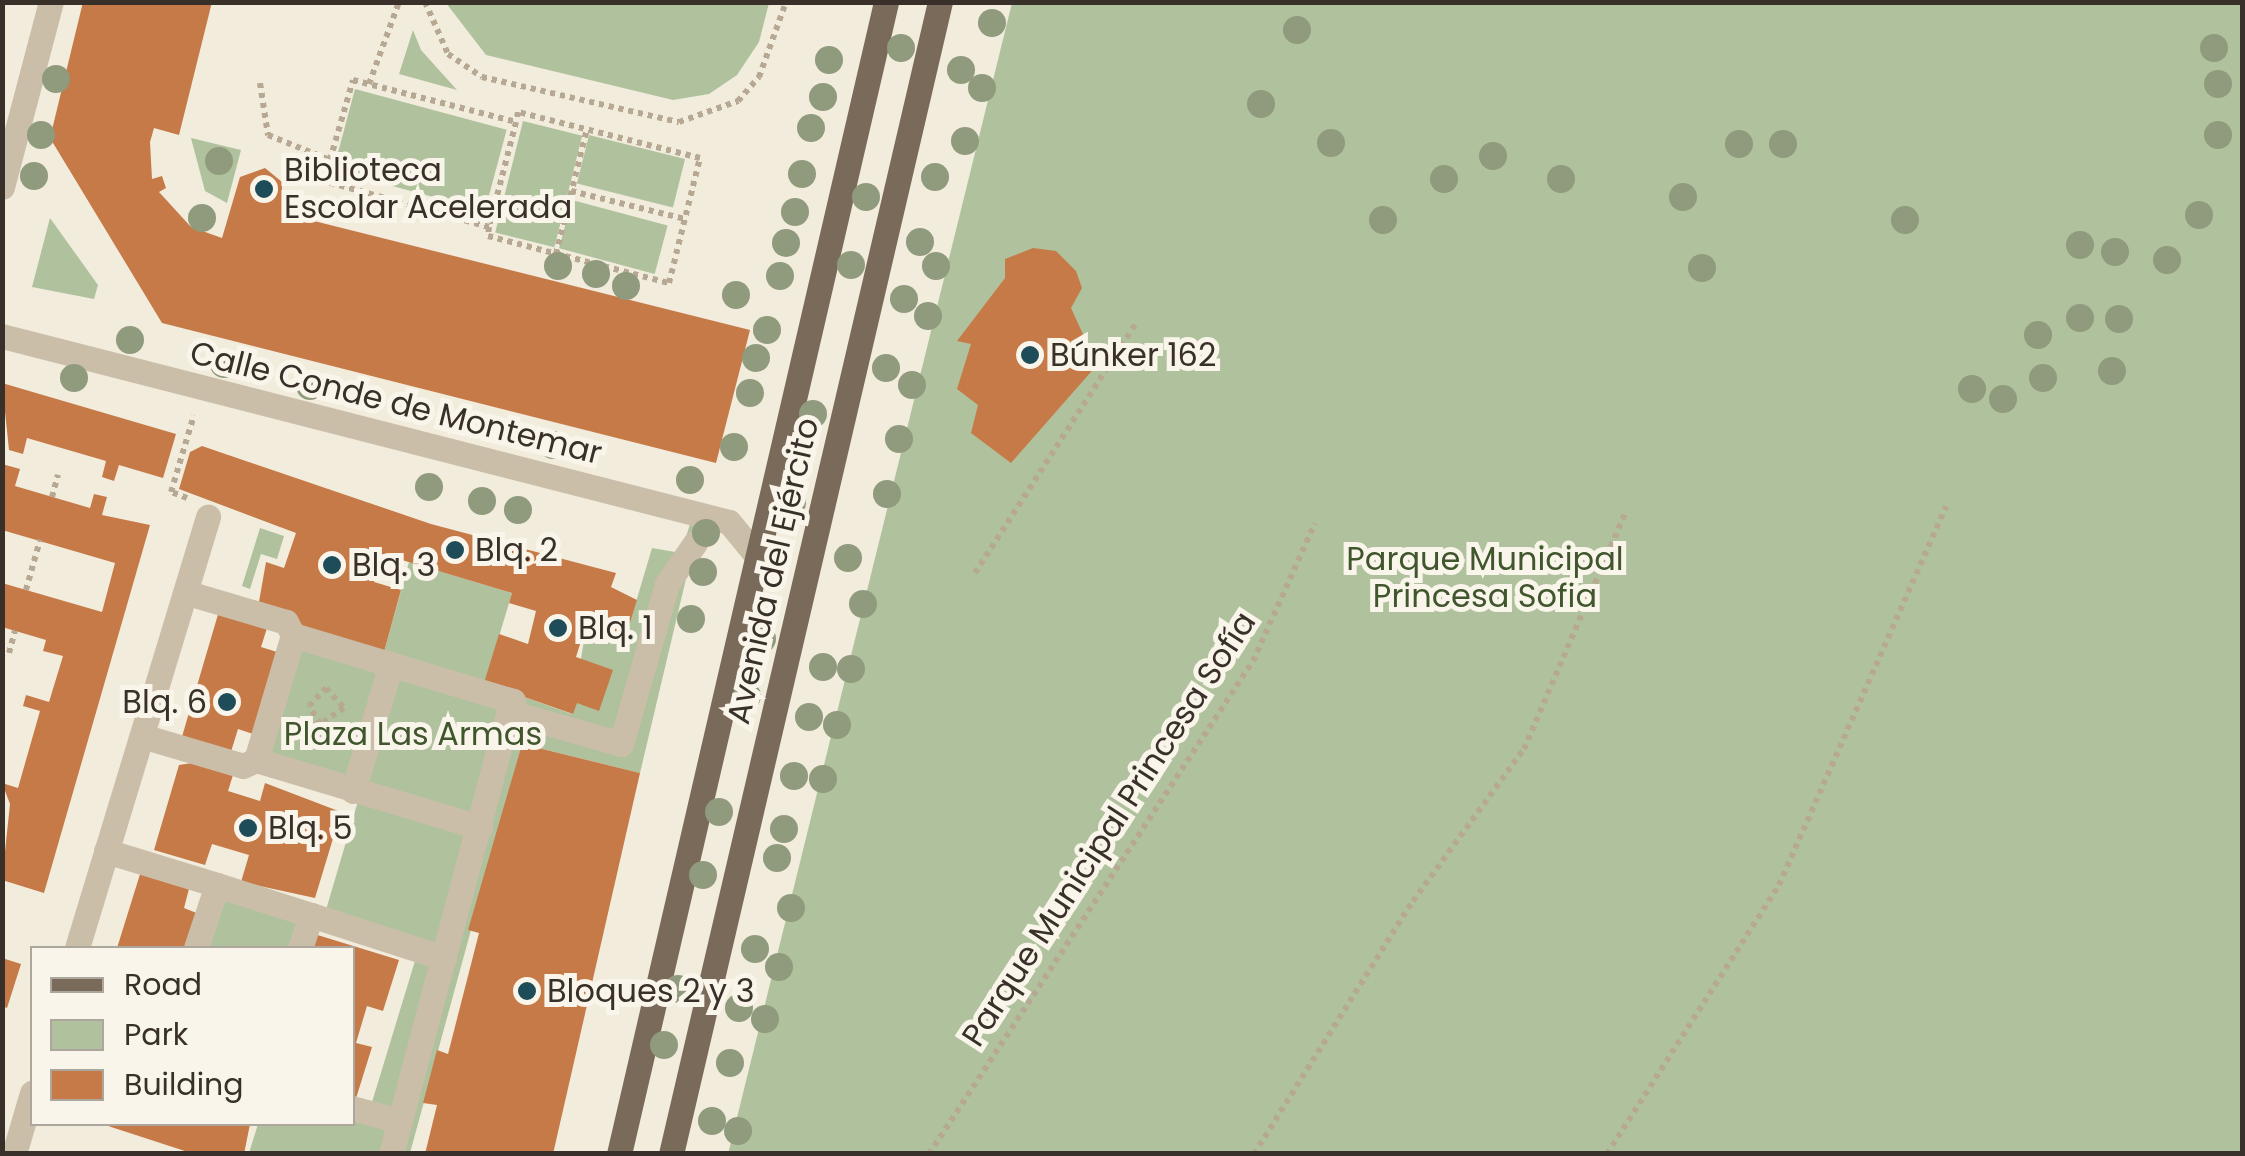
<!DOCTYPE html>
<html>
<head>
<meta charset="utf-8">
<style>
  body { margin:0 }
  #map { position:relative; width:2245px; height:1156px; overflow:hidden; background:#f2ecdd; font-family:Poppins,sans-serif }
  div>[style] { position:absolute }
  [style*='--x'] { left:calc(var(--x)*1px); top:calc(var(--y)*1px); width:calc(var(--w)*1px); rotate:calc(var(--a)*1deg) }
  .green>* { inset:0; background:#b0c29d; transform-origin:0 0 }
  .building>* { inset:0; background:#c67a48 }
  .path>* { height:6px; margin-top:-3px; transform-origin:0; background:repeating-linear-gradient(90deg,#b7a893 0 5px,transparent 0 10px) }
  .minor>* { height:25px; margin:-12.5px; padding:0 12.5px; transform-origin:12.5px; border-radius:12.5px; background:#cbbea9 }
  .major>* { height:25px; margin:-12.5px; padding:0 12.5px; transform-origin:12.5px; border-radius:12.5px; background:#7a6a5a }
  .trees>* { width:28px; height:28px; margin:-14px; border-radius:50%; background:#909a7c }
  .dots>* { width:28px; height:28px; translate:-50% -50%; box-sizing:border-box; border:5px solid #faf5ea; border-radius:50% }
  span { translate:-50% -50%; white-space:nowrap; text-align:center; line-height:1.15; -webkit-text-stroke:10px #faf5ea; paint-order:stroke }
  .poi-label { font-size:32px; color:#383029 }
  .left { translate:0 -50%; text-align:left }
  .right { translate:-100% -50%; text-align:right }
  .street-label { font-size:32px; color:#383029 }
  .park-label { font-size:32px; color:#40562d }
  .frame { position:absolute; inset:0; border:5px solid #383029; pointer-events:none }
  .legend { position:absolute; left:30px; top:946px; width:325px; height:180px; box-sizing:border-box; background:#faf5ea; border:2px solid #aca69d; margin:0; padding:12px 18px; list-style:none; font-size:30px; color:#383029 }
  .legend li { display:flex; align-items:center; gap:20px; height:50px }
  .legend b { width:50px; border:2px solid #aca69d }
</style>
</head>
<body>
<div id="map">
  <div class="green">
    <i style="clip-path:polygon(446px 3px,769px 3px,759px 42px,737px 75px,709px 94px,673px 100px,486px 55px)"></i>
    <i style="clip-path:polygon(1012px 3px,2242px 3px,2242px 1153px,728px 1154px)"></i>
    <i style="clip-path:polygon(413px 30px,421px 50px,457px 90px,399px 74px)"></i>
    <i style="left:355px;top:89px;width:157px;height:84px;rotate:15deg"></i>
    <i style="left:523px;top:121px;width:61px;height:115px;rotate:14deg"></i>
    <i style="left:589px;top:135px;width:99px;height:50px;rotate:14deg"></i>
    <i style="clip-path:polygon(191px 138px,241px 150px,227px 203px,205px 191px)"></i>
    <i style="left:572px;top:200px;width:99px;height:50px;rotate:15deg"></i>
    <i style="clip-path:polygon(50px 218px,98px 285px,94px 299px,32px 287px)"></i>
    <i style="clip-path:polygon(690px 524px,699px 524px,640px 773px,522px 744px,410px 1153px,249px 1153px,258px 1124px,352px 1124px,353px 1108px,369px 1112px,418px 951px,323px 920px,358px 801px,243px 766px,286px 622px,384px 652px,409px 562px,512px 593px,485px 683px,572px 714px,587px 622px,625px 639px,652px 548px,681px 553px)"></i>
    <i style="clip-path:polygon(260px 528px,284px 536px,277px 559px,261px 554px,250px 589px,242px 586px)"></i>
    <i style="clip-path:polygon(221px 895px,301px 921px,292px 948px,204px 948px)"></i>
  </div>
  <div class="building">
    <i style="clip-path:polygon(83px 2px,212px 2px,179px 135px,154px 128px,150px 142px,152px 179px,162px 176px,166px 188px,159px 192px,191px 227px,222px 238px,240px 177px,265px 168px,282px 182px,282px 213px,750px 330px,716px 463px,162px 323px,50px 138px)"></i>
    <i style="clip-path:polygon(1033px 248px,1056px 251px,1076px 271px,1082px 288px,1071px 308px,1097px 365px,1011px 463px,971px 433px,978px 405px,957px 389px,971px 344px,957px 341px,1005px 278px,1005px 259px)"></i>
    <i style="clip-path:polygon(2px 383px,176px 434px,163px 478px,119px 465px,114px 481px,102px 477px,106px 461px,27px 438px,23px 454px,9px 450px)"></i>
    <i style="clip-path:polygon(202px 446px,431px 524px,616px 573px,611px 587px,637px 600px,625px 639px,587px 622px,576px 657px,613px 670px,599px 711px,577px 703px,573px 714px,484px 683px,499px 634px,528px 644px,536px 611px,509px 603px,512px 593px,382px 554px,374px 582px,401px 590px,384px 652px,257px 613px,266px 562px,284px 568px,296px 533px,179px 489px,190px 452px)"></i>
    <i style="clip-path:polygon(2px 464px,20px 469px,15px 486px,90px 508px,94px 494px,107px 497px,102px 515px,150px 525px,44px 893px,2px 880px,10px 804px,2px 783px,18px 788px,40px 711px,23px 706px,26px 695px,49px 702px,63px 656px,43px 651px,46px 640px,2px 627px,2px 583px,102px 612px,115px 563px,2px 530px)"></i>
    <i style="clip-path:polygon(219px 611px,268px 625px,261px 647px,277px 652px,253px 734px,238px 729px,230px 755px,181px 740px)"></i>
    <i style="clip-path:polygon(522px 744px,640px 773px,553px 1154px,425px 1154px,437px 1105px,423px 1103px,437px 1050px,448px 1054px,479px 933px,468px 930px)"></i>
    <i style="clip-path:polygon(192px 763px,233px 775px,228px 791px,260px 801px,265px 783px,341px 812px,315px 898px,241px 882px,249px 855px,212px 844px,205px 865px,154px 850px,179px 765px)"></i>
    <i style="clip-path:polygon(141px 871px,190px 885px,184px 908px,199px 914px,188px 948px,117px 948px)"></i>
    <i style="clip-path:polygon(311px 933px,399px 960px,383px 1011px,367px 1006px,356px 1043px,372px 1047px,353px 1108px,352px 948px,306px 948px)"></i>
    <i style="clip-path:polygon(2px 958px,21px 964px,7px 1008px,2px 1006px)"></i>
    <i style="clip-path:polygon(102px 1124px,250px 1124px,244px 1154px,194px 1154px)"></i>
  </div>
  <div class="path">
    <i style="--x:425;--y:2;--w:57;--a:66.1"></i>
    <i style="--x:448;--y:54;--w:41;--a:34.1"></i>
    <i style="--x:482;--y:77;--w:202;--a:12.9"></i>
    <i style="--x:679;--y:122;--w:63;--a:-19.6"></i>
    <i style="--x:738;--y:101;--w:32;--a:-49"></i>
    <i style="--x:759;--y:77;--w:80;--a:-70.2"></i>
    <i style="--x:260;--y:83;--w:53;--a:81.3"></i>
    <i style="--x:268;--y:135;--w:67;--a:22"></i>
    <i style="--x:330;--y:160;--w:83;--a:-74"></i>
    <i style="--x:353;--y:80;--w:168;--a:14.4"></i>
    <i style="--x:516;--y:122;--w:108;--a:104.4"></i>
    <i style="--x:489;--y:227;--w:171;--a:-164.4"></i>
    <i style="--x:324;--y:181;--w:22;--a:-74"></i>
    <i style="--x:369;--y:84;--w:87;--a:-69.9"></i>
    <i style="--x:571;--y:191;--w:117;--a:13.8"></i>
    <i style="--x:489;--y:227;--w:9;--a:96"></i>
    <i style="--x:488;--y:236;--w:187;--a:14.6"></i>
    <i style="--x:669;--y:283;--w:129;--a:-76.1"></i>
    <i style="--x:700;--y:158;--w:188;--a:-165.8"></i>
    <i style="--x:518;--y:112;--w:10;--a:101"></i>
    <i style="--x:556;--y:254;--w:129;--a:-76.1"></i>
    <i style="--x:52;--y:497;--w:23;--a:-75"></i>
    <i style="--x:187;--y:498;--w:17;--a:-159"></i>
    <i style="--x:171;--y:492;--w:80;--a:-73.4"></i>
    <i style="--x:975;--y:573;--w:299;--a:-57.2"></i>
    <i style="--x:26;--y:590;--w:52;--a:-74.4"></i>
    <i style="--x:9;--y:653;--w:23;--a:-75"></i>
    <i style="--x:314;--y:746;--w:23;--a:-75"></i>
    <i style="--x:320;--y:724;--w:21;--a:-121"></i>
    <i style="--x:309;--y:706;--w:25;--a:-47"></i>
    <i style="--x:326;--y:688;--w:27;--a:48"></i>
    <i style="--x:344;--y:708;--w:29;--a:146"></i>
    <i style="--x:929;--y:1154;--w:590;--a:-56.69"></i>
    <i style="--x:1253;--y:661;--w:151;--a:-65.8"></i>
    <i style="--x:1254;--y:1154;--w:299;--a:-57.9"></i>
    <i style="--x:1413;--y:901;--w:188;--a:-53.9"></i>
    <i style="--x:1524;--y:749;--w:259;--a:-66.8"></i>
    <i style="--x:1607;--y:1154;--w:319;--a:-57.4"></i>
    <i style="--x:1779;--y:885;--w:414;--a:-66.2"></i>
  </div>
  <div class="minor">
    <i style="--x:2;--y:187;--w:191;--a:-75.2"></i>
    <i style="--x:2;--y:336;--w:750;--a:14.35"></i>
    <i style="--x:729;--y:522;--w:44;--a:50.5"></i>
    <i style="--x:293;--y:635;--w:230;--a:16.7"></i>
    <i style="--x:513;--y:701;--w:12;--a:110"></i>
    <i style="--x:142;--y:736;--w:105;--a:16.5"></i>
    <i style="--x:243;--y:766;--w:14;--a:-25"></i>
    <i style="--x:256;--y:760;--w:130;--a:-73.5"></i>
    <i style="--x:293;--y:635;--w:15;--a:-118"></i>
    <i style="--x:286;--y:622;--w:105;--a:-163.5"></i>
    <i style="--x:256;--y:760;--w:234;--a:16.7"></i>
    <i style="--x:353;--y:791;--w:133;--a:-73.3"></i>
    <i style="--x:106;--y:851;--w:116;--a:17"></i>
    <i style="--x:311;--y:915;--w:140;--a:17.9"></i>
    <i style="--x:77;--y:948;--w:451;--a:-73.1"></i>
    <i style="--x:196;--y:948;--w:66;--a:-71.6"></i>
    <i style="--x:217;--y:885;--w:99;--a:17.7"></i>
    <i style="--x:311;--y:915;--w:35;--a:108"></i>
    <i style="--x:352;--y:1108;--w:50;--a:15.2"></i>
    <i style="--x:14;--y:1154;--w:64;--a:-73.6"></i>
    <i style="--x:391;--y:1154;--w:457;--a:-75.1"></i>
    <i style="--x:509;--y:712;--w:116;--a:15.9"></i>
    <i style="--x:621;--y:744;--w:166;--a:-74"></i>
    <i style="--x:667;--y:584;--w:50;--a:-55.7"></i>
  </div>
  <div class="major">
    <i style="--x:619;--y:1154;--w:1183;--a:-76.95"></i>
    <i style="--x:671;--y:1154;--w:1183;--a:-76.86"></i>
  </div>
  <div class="trees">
    <i style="left:992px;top:23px"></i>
    <i style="left:1297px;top:30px"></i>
    <i style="left:901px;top:48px"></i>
    <i style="left:2214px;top:48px"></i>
    <i style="left:829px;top:60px"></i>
    <i style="left:961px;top:70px"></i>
    <i style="left:56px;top:79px"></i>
    <i style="left:2218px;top:84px"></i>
    <i style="left:982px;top:88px"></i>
    <i style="left:823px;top:97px"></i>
    <i style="left:1261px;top:104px"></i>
    <i style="left:811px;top:128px"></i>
    <i style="left:41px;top:135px"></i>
    <i style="left:2218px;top:135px"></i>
    <i style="left:965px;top:141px"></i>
    <i style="left:1331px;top:143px"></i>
    <i style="left:1739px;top:144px"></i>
    <i style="left:1783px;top:144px"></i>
    <i style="left:1493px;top:156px"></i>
    <i style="left:219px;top:161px"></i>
    <i style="left:802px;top:174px"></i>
    <i style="left:34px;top:176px"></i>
    <i style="left:935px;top:177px"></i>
    <i style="left:1444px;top:179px"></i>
    <i style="left:1561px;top:179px"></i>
    <i style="left:866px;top:197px"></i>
    <i style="left:1683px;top:197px"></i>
    <i style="left:795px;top:212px"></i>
    <i style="left:2199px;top:215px"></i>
    <i style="left:202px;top:218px"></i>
    <i style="left:1383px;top:220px"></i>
    <i style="left:1905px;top:220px"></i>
    <i style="left:920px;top:242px"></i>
    <i style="left:786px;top:243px"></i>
    <i style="left:2080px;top:245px"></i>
    <i style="left:2115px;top:252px"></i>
    <i style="left:2167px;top:260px"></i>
    <i style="left:851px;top:265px"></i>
    <i style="left:558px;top:266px"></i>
    <i style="left:936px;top:266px"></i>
    <i style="left:1702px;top:268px"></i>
    <i style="left:596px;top:274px"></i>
    <i style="left:780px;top:276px"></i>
    <i style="left:626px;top:286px"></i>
    <i style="left:736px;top:295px"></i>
    <i style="left:904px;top:299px"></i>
    <i style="left:928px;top:316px"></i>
    <i style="left:2080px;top:318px"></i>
    <i style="left:2119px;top:319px"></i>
    <i style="left:767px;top:330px"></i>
    <i style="left:2038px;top:335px"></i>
    <i style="left:130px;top:340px"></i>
    <i style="left:756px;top:358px"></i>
    <i style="left:224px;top:364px"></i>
    <i style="left:886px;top:368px"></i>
    <i style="left:2112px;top:371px"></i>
    <i style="left:74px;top:378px"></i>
    <i style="left:2043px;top:378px"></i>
    <i style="left:912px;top:385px"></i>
    <i style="left:310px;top:386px"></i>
    <i style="left:1972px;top:389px"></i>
    <i style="left:750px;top:393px"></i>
    <i style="left:2003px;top:399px"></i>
    <i style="left:813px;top:414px"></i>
    <i style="left:899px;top:439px"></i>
    <i style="left:553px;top:445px"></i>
    <i style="left:734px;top:447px"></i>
    <i style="left:690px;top:480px"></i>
    <i style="left:429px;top:487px"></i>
    <i style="left:887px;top:494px"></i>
    <i style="left:482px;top:501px"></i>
    <i style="left:792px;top:503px"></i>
    <i style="left:518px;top:510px"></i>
    <i style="left:706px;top:533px"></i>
    <i style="left:848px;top:558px"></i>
    <i style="left:703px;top:572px"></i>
    <i style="left:863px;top:604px"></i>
    <i style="left:691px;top:619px"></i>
    <i style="left:762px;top:639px"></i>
    <i style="left:823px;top:667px"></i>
    <i style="left:851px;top:669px"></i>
    <i style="left:747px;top:696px"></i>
    <i style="left:809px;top:717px"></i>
    <i style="left:837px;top:725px"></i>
    <i style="left:794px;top:776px"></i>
    <i style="left:823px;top:779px"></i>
    <i style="left:719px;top:812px"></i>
    <i style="left:784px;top:829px"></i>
    <i style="left:777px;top:858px"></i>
    <i style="left:703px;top:875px"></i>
    <i style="left:791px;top:908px"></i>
    <i style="left:755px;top:949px"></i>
    <i style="left:779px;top:967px"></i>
    <i style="left:678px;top:989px"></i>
    <i style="left:739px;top:1008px"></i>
    <i style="left:765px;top:1019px"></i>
    <i style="left:664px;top:1045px"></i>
    <i style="left:730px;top:1063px"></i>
    <i style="left:712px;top:1121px"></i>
    <i style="left:738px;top:1131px"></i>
  </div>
  <div class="dots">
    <i style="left:264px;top:189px;background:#1e4c59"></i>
    <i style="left:1030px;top:355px;background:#1e4c59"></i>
    <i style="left:455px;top:550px;background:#1e4c59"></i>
    <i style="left:332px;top:565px;background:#1e4c59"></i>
    <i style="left:558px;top:628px;background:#1e4c59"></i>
    <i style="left:227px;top:702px;background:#1e4c59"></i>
    <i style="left:248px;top:828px;background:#1e4c59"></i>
    <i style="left:527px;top:991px;background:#1e4c59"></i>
  </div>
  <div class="poi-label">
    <span class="left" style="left:284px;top:189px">Biblioteca<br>Escolar Acelerada</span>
    <span class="left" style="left:1050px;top:355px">Búnker 162</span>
    <span class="left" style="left:475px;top:550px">Blq. 2</span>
    <span class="left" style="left:352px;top:565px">Blq. 3</span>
    <span class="left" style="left:578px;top:628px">Blq. 1</span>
    <span class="right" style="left:207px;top:702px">Blq. 6</span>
    <span class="left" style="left:268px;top:828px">Blq. 5</span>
    <span class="left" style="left:547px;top:991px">Bloques 2 y 3</span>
  </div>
  <div class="street-label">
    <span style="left:396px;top:403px;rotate:14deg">Calle Conde de Montemar</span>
    <span style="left:773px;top:571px;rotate:-77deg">Avenida del Ejército</span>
    <span style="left:1109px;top:829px;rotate:-57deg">Parque Municipal Princesa Sofía</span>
  </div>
  <div class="park-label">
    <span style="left:1485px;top:578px">Parque Municipal<br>Princesa Sofia</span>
    <span style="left:413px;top:734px">Plaza Las Armas</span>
  </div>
  <div class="frame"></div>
  <ul class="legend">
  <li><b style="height:12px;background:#7a6a5a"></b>Road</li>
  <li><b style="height:28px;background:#b0c29d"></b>Park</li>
  <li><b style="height:28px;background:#c67a48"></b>Building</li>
  </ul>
</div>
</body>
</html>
